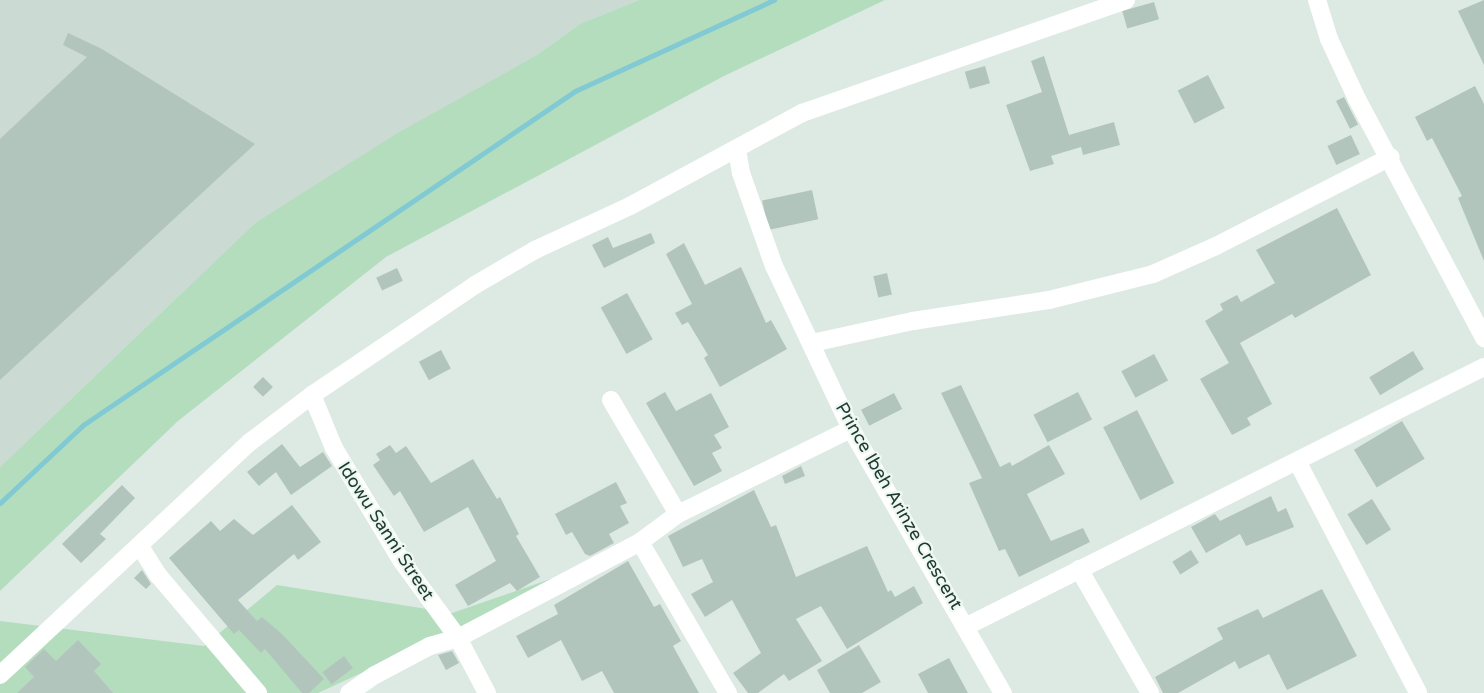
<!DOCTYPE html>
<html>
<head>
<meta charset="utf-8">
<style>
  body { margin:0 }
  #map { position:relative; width:1484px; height:693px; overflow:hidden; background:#ddeae4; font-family:"Varela Round",sans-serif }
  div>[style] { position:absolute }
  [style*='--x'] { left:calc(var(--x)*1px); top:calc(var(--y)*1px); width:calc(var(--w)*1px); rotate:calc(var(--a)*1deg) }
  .built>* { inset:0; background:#cbdad3 }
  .green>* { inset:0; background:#b4ddbe }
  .stream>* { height:5px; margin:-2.5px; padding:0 2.5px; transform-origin:2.5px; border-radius:2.5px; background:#81c9d3 }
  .building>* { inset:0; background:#b2c5bd; transform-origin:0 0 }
  .street>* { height:18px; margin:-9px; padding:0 9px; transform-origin:9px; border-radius:9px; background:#fff }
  span { translate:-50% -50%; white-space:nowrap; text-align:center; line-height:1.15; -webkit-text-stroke:4.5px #eef7f2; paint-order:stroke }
  .street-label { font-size:18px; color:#1e3a32 }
</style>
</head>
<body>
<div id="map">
  <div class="built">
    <i style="clip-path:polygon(0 0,639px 0,580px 24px,537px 55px,255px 223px,0 467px)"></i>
  </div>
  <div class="green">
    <i style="clip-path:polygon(639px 0,885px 0,724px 76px,386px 257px,178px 421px,0 591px,0 467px,255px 223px,396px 134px,537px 55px,580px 24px)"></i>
    <i style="clip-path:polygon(611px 558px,318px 693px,0 693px,0 621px,204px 646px,277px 585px,452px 613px)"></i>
  </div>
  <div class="stream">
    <i style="--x:0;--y:503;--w:114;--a:-43.2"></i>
    <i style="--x:83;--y:425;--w:595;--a:-34.17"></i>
    <i style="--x:575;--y:91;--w:219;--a:-24.6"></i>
  </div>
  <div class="building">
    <i style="clip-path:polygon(1484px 0,1484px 65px,1458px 11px)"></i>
    <i style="left:1154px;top:2px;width:18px;height:33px;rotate:74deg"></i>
    <i style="clip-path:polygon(68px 33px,102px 49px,255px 144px,0 380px,0 139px,87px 57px,63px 45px)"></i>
    <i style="clip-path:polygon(1044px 56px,1069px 135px,1114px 122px,1120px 145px,1083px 155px,1081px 147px,1051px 156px,1054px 164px,1030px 171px,1006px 105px,1042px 92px,1031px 61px)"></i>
    <i style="left:985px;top:66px;width:18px;height:21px;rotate:74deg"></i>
    <i style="left:1208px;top:75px;width:37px;height:34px;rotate:63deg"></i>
    <i style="clip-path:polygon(1475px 86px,1484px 104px,1484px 261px,1458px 198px,1462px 196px,1432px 138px,1427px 141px,1415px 117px)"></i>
    <i style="left:1344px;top:97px;width:31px;height:9px;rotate:63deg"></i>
    <i style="left:1351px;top:135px;width:21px;height:26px;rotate:65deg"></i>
    <i style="left:812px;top:190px;width:30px;height:51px;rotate:78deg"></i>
    <i style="clip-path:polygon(1337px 208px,1371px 275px,1295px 318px,1292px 314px,1240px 343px,1272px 404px,1247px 418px,1251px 425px,1232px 435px,1200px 379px,1229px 363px,1205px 321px,1223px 310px,1220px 304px,1237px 295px,1241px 302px,1275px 283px,1256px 250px)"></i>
    <i style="clip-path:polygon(651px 233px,655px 243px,604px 268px,592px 245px,608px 237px,613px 248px)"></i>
    <i style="clip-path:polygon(684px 243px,705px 285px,741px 267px,766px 323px,771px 320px,787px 349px,720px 387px,704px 358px,708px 355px,688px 322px,682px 325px,675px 313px,692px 304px,666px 254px)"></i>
    <i style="left:397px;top:268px;width:14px;height:23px;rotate:65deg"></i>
    <i style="left:887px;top:273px;width:22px;height:14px;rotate:77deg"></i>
    <i style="left:627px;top:293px;width:53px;height:30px;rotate:61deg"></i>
    <i style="left:441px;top:350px;width:21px;height:25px;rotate:62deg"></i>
    <i style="left:1413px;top:351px;width:21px;height:51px;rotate:59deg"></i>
    <i style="left:1154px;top:354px;width:30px;height:37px;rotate:62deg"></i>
    <i style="left:263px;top:377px;width:14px;height:14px;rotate:45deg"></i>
    <i style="clip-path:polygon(961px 385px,1000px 467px,1010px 462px,1012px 466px,1049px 445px,1065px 474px,1027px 494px,1051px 541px,1083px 528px,1090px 542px,1019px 577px,1005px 549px,999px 551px,969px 483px,982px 478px,941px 393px)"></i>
    <i style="clip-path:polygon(665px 392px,676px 411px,711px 393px,729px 427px,714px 435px,722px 448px,712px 453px,722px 471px,694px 486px,646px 403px)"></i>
    <i style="left:1078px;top:392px;width:31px;height:50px;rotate:63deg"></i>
    <i style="left:894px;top:393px;width:18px;height:37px;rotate:63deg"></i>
    <i style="left:1137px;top:410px;width:82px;height:38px;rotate:63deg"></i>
    <i style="left:1402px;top:421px;width:44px;height:56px;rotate:59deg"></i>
    <i style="clip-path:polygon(282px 444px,300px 467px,323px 452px,332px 466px,291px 495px,276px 472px,259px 486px,247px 472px)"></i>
    <i style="clip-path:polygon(390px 445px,396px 453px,406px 446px,431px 483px,473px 459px,497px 499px,500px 497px,519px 534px,516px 536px,540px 577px,517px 591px,510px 583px,468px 606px,455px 585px,496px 561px,468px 507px,424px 532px,400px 491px,394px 496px,373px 465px,380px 460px,376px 454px)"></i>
    <i style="clip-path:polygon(801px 466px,805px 476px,785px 484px,782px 476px)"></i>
    <i style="clip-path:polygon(616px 482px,627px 503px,620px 506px,629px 523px,609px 534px,614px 543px,590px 556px,585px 554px,572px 532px,566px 535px,555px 514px)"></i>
    <i style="clip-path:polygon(122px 485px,135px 498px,100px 534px,106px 539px,81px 563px,62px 544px)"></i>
    <i style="clip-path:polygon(754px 490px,771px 527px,776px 525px,796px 577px,867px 546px,888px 592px,891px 590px,895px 597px,914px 586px,923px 603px,847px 649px,821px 606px,796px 619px,822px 661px,789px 681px,784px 674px,758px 693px,748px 693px,733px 673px,761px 653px,732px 600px,705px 617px,691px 594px,713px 582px,702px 559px,683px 567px,668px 536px)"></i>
    <i style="clip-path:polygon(1271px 496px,1278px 512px,1286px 508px,1294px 527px,1246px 546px,1240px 534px,1206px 553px,1191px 527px,1215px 514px,1220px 521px)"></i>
    <i style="left:1372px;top:499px;width:36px;height:29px;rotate:58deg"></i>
    <i style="clip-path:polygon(292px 505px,321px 542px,298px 560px,294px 554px,238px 600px,257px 621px,262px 617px,283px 635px,324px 679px,309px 693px,302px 693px,265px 649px,261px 653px,239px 630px,234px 634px,169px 558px,211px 521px,220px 531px,234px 519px,253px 535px)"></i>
    <i style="left:1191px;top:550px;width:15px;height:22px;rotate:58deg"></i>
    <i style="clip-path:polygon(628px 561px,654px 607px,660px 604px,681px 641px,673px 646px,699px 693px,614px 693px,602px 671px,582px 681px,561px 640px,528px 658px,516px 636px,558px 614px,554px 605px)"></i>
    <i style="clip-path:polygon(142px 570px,151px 584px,146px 589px,134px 578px)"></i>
    <i style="clip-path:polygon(1322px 589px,1357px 656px,1287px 690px,1269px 654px,1239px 669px,1235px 661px,1178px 693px,1163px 693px,1155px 677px,1223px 639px,1217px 628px,1258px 609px,1263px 618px)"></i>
    <i style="clip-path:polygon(78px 640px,101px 664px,94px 671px,113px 693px,17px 693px,34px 677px,25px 667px,44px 649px,56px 661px)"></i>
    <i style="clip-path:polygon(859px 645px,881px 682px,862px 693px,830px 693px,817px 670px)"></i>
    <i style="clip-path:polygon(452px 651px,459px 663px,446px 670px,438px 655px)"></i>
    <i style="left:344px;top:656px;width:15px;height:27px;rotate:53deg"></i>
    <i style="clip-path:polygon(949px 658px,968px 693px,928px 693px,918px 674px)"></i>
  </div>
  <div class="street">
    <i style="--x:1317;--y:0;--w:41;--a:72.9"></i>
    <i style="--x:1329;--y:39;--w:66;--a:65"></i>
    <i style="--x:1357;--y:99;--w:271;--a:62"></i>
    <i style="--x:737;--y:150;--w:23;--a:80"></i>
    <i style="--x:741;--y:173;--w:99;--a:70.5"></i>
    <i style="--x:774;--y:266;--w:180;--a:64.7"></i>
    <i style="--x:851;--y:429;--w:305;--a:60.1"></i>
    <i style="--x:812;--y:343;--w:103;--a:-12.3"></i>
    <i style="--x:913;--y:321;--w:138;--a:-8.8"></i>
    <i style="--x:1049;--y:300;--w:107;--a:-14"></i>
    <i style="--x:1153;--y:274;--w:69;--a:-24"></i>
    <i style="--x:1216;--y:246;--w:196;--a:-27"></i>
    <i style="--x:312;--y:395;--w:57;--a:67.5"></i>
    <i style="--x:334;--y:448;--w:131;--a:59.1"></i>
    <i style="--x:401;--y:560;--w:97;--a:53.8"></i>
    <i style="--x:458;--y:638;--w:62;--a:62.2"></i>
    <i style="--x:611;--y:400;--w:132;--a:59.6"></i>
    <i style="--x:1298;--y:463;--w:259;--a:62.4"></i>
    <i style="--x:640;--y:542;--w:175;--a:59.8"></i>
    <i style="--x:141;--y:548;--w:32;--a:58"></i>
    <i style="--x:158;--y:575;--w:155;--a:49.7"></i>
    <i style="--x:1079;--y:569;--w:143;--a:60.2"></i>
    <i style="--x:967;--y:626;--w:578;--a:-26.61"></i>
    <i style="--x:0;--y:675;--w:342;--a:-43"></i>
    <i style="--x:250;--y:442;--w:78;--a:-37.2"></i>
    <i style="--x:312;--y:395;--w:197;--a:-34"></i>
    <i style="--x:475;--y:285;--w:69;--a:-30.3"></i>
    <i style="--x:535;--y:250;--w:105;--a:-24.9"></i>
    <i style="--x:630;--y:206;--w:196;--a:-28.4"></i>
    <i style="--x:802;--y:113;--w:343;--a:-19.2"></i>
    <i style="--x:349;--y:693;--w:32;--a:-35"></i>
    <i style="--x:375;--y:675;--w:62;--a:-27.8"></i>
    <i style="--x:430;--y:646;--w:29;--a:-16"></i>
    <i style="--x:458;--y:638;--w:206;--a:-27.8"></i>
    <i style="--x:640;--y:542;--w:47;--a:-36.4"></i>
    <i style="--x:678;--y:514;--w:193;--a:-26.2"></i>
  </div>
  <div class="street-label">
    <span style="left:899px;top:506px;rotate:60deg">Prince Ibeh Arinze Crescent</span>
    <span style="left:386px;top:531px;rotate:57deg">Idowu Sanni Street</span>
  </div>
</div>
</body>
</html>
